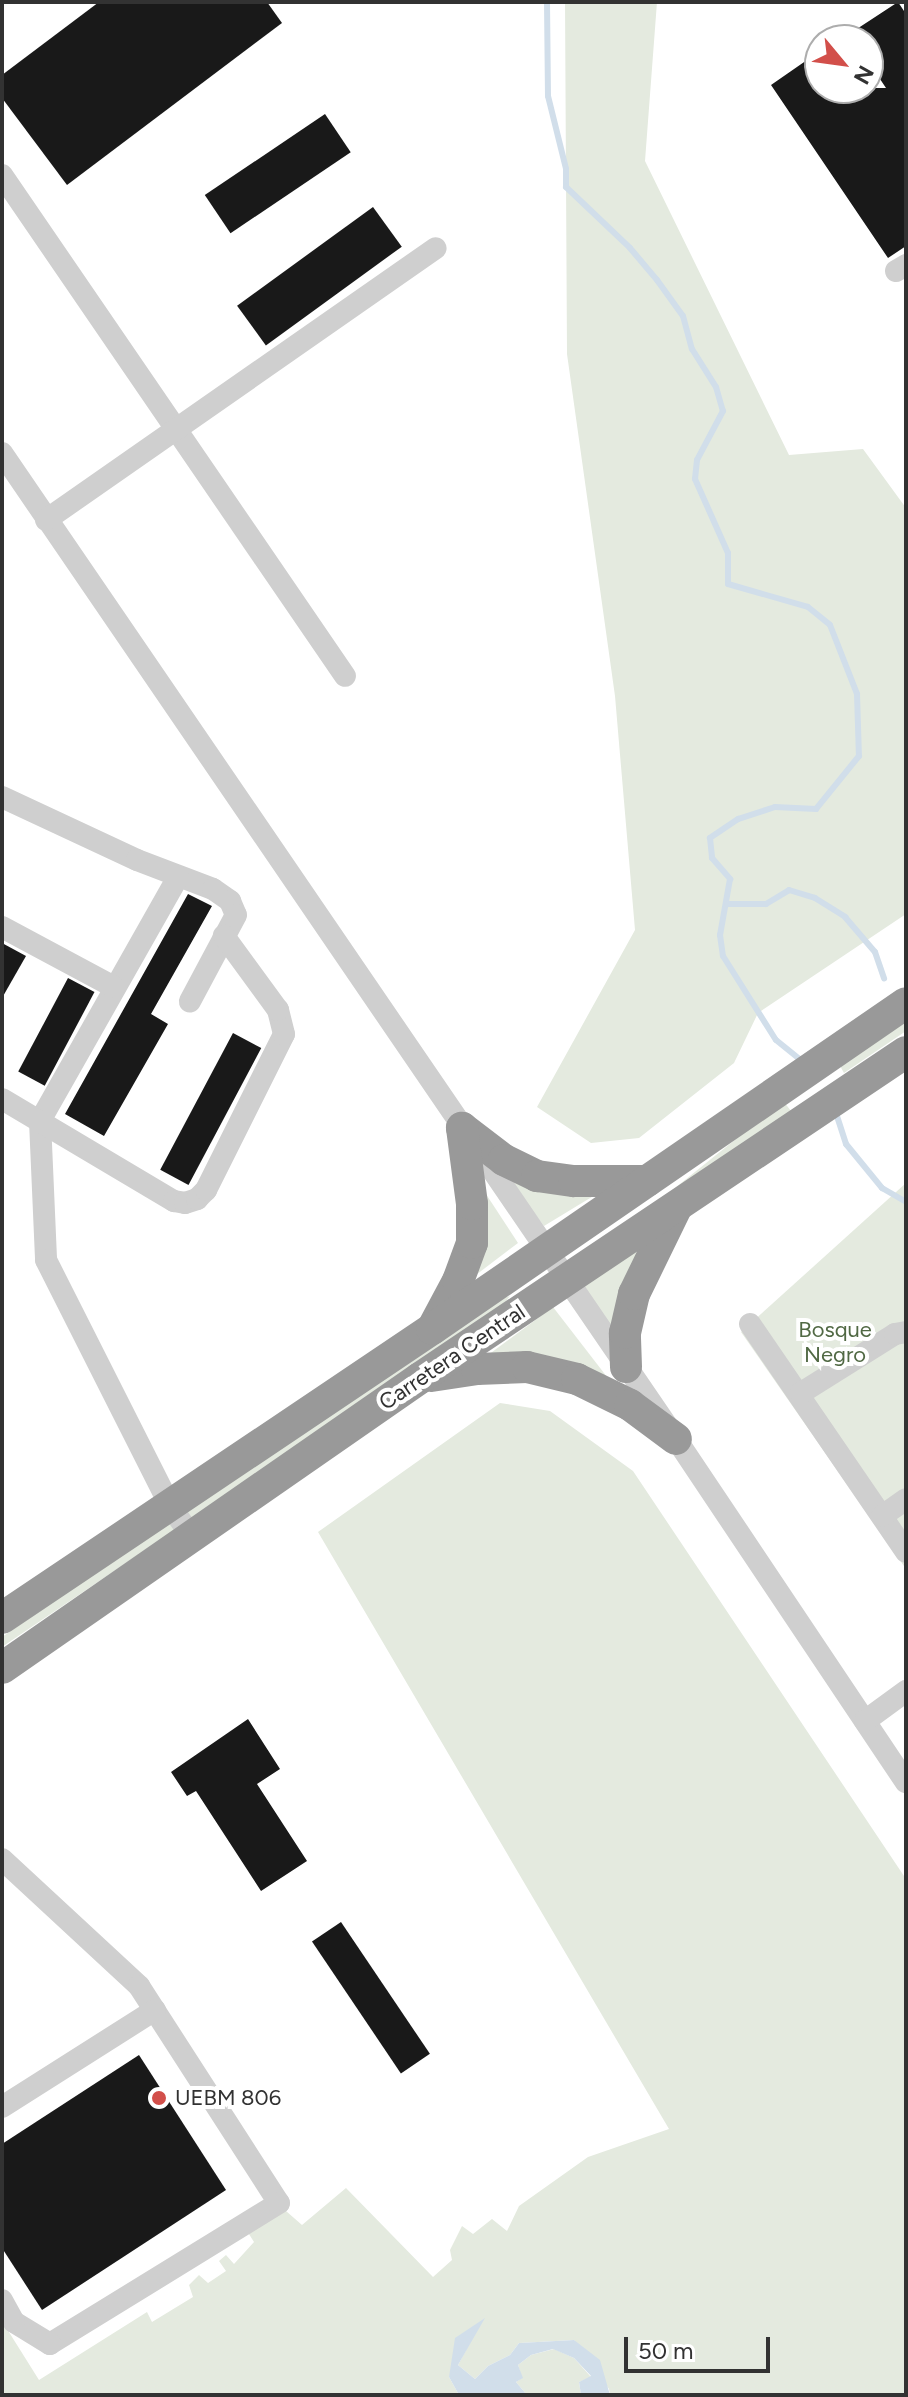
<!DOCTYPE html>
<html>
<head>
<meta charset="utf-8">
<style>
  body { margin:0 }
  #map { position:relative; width:908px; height:2397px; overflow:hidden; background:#fff; font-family:Figtree,sans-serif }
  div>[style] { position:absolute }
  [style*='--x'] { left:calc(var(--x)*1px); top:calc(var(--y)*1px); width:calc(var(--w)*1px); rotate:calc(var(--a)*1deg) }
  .green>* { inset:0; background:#e4eadf }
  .water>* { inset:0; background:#d1deea }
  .stream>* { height:6px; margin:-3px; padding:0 3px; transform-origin:3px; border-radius:3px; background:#d1deea }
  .building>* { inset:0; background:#191919; transform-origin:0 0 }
  .minor>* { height:22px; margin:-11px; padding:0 11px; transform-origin:11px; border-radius:11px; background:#cfcfcf }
  .highway>* { height:32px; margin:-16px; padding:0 16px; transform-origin:16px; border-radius:16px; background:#999 }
  .dots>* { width:22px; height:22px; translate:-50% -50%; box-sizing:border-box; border:4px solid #fff; border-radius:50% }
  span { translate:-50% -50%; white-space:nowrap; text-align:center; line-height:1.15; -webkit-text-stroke:8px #fff; paint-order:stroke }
  .park-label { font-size:22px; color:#516944 }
  .street-label { font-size:22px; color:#323232 }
  .poi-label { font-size:22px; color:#323232 }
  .left { translate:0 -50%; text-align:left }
  .frame { position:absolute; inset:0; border:4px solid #323232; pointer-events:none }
  .north { position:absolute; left:804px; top:24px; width:80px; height:80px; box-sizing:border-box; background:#fff; border:2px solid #adadad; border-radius:50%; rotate:119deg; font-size:22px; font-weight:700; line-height:32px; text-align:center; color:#323232 }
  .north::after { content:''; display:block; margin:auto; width:28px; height:36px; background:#d24f4a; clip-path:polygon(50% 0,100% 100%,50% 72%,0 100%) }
  .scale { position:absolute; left:624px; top:2337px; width:146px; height:36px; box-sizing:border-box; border:4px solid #323232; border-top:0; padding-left:10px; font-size:24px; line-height:28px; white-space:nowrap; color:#323232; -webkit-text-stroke:6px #fff; paint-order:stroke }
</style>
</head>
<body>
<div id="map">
  <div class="green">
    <i style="clip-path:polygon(565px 2px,657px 2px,645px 161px,789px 455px,863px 449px,906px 508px,906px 914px,758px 1013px,734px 1063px,639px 1138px,591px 1143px,537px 1107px,635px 930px,615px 696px,567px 354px)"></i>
    <i style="clip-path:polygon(906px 1018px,906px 1031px,844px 1073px,839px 1064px)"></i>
    <i style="clip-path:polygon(784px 1102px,791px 1111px,665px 1196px,736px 1139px)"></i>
    <i style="clip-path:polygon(496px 1164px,600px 1192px,544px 1226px)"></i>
    <i style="clip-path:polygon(906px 1183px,906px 1569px,741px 1332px)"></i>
    <i style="clip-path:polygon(482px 1188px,518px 1243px,464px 1284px)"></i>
    <i style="clip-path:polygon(643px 1240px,614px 1334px,582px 1284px)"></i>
    <i style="clip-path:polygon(510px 1296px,499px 1310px,2px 1647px,2px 1637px,493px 1301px)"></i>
    <i style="clip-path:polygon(553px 1307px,614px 1386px,484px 1358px)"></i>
    <i style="clip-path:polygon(500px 1403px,550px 1411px,633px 1471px,906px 1879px,906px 2395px,610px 2395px,609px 2389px,574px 2340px,519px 2343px,510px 2355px,488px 2366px,475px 2379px,458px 2365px,483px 2319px,449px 2377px,459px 2395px,2px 2395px,2px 2321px,39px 2380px,147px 2312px,152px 2322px,193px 2297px,189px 2285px,199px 2275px,208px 2283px,226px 2271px,219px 2261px,226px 2255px,234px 2264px,254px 2242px,247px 2231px,286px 2211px,302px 2225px,346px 2188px,433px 2277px,452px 2260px,450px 2250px,462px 2226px,473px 2234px,492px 2219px,507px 2231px,519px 2206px,588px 2157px,669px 2129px,318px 1532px)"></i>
    <i style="clip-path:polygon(554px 2349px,574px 2358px,591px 2377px,579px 2382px,581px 2395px,527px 2395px,516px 2382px,522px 2378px,518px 2365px,531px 2355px)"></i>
  </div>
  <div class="water">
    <i style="clip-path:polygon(485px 2318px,458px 2365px,475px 2379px,488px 2366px,510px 2355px,519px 2343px,574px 2340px,600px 2360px,610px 2395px,581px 2395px,579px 2382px,591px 2376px,574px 2358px,553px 2349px,531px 2355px,518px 2365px,523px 2378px,516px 2382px,527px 2395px,459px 2395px,449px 2377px,455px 2338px)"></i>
  </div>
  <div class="stream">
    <i style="--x:547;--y:2;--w:94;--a:89.4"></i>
    <i style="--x:548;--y:96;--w:75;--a:76.1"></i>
    <i style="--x:566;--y:169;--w:18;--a:90"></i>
    <i style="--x:566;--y:187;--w:88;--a:43.6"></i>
    <i style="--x:630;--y:248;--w:42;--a:49.8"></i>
    <i style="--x:657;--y:280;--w:44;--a:54.2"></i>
    <i style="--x:683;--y:316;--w:34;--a:75"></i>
    <i style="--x:692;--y:349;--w:45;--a:57.7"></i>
    <i style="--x:716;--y:387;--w:25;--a:74"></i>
    <i style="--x:723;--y:411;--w:55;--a:118"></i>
    <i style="--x:697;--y:460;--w:19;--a:96"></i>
    <i style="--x:695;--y:479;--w:81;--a:66"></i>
    <i style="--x:728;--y:553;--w:31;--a:90"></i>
    <i style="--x:728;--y:584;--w:83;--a:16"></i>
    <i style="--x:808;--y:607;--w:28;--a:39"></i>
    <i style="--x:830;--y:625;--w:74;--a:68.6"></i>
    <i style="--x:857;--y:694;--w:62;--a:88.2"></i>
    <i style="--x:859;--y:756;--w:68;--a:129.1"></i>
    <i style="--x:816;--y:809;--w:41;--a:-177.2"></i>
    <i style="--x:775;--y:807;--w:39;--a:162"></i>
    <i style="--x:738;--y:819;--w:34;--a:146"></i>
    <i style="--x:710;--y:838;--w:20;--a:84"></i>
    <i style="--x:712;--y:858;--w:28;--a:49"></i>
    <i style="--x:730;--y:879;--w:57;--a:100.1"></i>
    <i style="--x:720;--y:935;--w:21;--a:82"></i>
    <i style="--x:723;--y:956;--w:99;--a:57.8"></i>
    <i style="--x:776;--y:1040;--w:35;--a:39"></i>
    <i style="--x:727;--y:904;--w:39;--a:0"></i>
    <i style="--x:766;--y:904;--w:27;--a:-31"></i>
    <i style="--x:789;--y:890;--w:27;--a:17"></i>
    <i style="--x:815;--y:898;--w:36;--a:32"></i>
    <i style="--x:845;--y:917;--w:46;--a:49.4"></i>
    <i style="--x:875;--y:952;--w:28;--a:71"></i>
    <i style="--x:835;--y:1110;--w:36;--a:72"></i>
    <i style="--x:846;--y:1144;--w:57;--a:50.7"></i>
    <i style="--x:882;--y:1188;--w:28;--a:30"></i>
  </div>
  <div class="building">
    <i style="clip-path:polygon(99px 2px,267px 2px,282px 23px,67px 185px,2px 98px,2px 75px)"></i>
    <i style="clip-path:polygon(898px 2px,906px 14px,906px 246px,888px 258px,771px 85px,820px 51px,820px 88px,886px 88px,868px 61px,868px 40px,840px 40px)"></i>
    <i style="left:325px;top:114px;width:46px;height:145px;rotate:56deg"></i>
    <i style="left:373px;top:207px;width:49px;height:168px;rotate:54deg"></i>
    <i style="clip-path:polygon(188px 894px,212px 906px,151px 1014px,168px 1024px,104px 1136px,65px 1114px)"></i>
    <i style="clip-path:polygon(2px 943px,26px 956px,2px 998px)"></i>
    <i style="left:68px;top:978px;width:30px;height:106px;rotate:28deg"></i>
    <i style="left:233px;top:1033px;width:32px;height:155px;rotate:28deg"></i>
    <i style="clip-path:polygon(248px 1719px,280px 1769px,257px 1784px,307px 1861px,261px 1891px,196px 1791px,187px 1796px,171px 1772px)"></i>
    <i style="left:341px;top:1922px;width:159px;height:35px;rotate:56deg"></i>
    <i style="clip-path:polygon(139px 2055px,226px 2190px,42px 2310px,2px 2248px,2px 2144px)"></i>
  </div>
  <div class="minor">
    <i style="--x:2;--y:175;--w:607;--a:55.6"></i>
    <i style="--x:896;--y:271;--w:12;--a:-31"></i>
    <i style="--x:2;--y:453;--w:1194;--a:55.64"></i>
    <i style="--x:676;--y:1439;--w:413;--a:56.2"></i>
    <i style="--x:46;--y:520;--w:475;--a:-34.9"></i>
    <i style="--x:2;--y:797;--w:149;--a:25"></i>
    <i style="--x:137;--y:860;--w:81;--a:20.9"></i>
    <i style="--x:213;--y:889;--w:21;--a:35"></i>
    <i style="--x:230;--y:901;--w:15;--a:67"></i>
    <i style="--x:236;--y:915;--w:98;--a:118.1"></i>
    <i style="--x:178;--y:877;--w:280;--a:119.5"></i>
    <i style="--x:40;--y:1121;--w:139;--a:87.5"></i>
    <i style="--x:46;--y:1260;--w:273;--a:63.2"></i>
    <i style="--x:169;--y:1504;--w:40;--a:55.1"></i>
    <i style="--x:2;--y:927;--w:127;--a:28.2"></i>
    <i style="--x:2;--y:1099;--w:200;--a:30.7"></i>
    <i style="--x:174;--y:1201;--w:11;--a:10"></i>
    <i style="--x:185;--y:1203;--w:13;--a:-18"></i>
    <i style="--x:197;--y:1199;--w:13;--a:-45"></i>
    <i style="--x:206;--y:1190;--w:174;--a:-63.4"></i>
    <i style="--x:284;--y:1034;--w:25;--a:-104"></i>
    <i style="--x:278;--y:1010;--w:92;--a:-126.1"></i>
    <i style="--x:750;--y:1324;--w:276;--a:55.6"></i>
    <i style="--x:801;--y:1393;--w:111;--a:-32.1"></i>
    <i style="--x:895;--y:1334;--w:11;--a:-10"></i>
    <i style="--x:882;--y:1516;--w:29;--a:-35"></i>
    <i style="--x:865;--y:1721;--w:51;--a:-36.2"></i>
    <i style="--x:2;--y:1859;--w:187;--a:42.8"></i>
    <i style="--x:139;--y:1986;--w:258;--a:57.2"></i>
    <i style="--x:279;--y:2203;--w:269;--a:148.4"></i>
    <i style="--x:50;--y:2344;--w:42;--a:-148.6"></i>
    <i style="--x:14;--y:2322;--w:25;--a:-119"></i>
    <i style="--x:2;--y:2107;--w:181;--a:-32.4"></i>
  </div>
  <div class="highway">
    <i style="--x:462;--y:1128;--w:53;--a:37.3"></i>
    <i style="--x:504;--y:1160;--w:37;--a:26"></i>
    <i style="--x:537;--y:1176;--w:37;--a:8"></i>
    <i style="--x:574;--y:1181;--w:73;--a:0"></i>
    <i style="--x:435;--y:1324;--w:49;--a:-61.9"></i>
    <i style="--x:458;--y:1281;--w:40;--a:-69.8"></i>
    <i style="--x:472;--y:1243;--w:39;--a:-90"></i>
    <i style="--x:472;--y:1204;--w:77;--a:-97.5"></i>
    <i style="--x:626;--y:1367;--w:34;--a:-92"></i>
    <i style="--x:625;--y:1333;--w:40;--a:-77"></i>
    <i style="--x:634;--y:1294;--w:96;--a:-64"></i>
    <i style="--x:431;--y:1376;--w:47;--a:-8.7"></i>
    <i style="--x:477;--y:1369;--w:50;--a:-2.3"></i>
    <i style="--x:527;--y:1367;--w:51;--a:13.5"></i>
    <i style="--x:577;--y:1379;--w:59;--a:26.1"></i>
    <i style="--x:630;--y:1405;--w:57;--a:36.5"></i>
    <i style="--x:2;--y:1618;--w:518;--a:-33.9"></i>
    <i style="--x:432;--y:1329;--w:575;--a:-34.52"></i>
    <i style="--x:2;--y:1668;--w:509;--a:-34.75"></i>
    <i style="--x:420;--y:1378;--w:585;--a:-33.85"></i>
  </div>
  <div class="dots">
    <i style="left:159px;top:2098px;background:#d24f4a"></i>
  </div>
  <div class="park-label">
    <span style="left:835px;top:1342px">Bosque<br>Negro</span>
  </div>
  <div class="street-label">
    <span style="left:452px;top:1357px;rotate:-34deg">Carretera Central</span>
  </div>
  <div class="poi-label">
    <span class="left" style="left:175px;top:2098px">UEBM 806</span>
  </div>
  <div class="frame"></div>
  <div class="north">N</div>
  <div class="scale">50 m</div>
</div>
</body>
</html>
